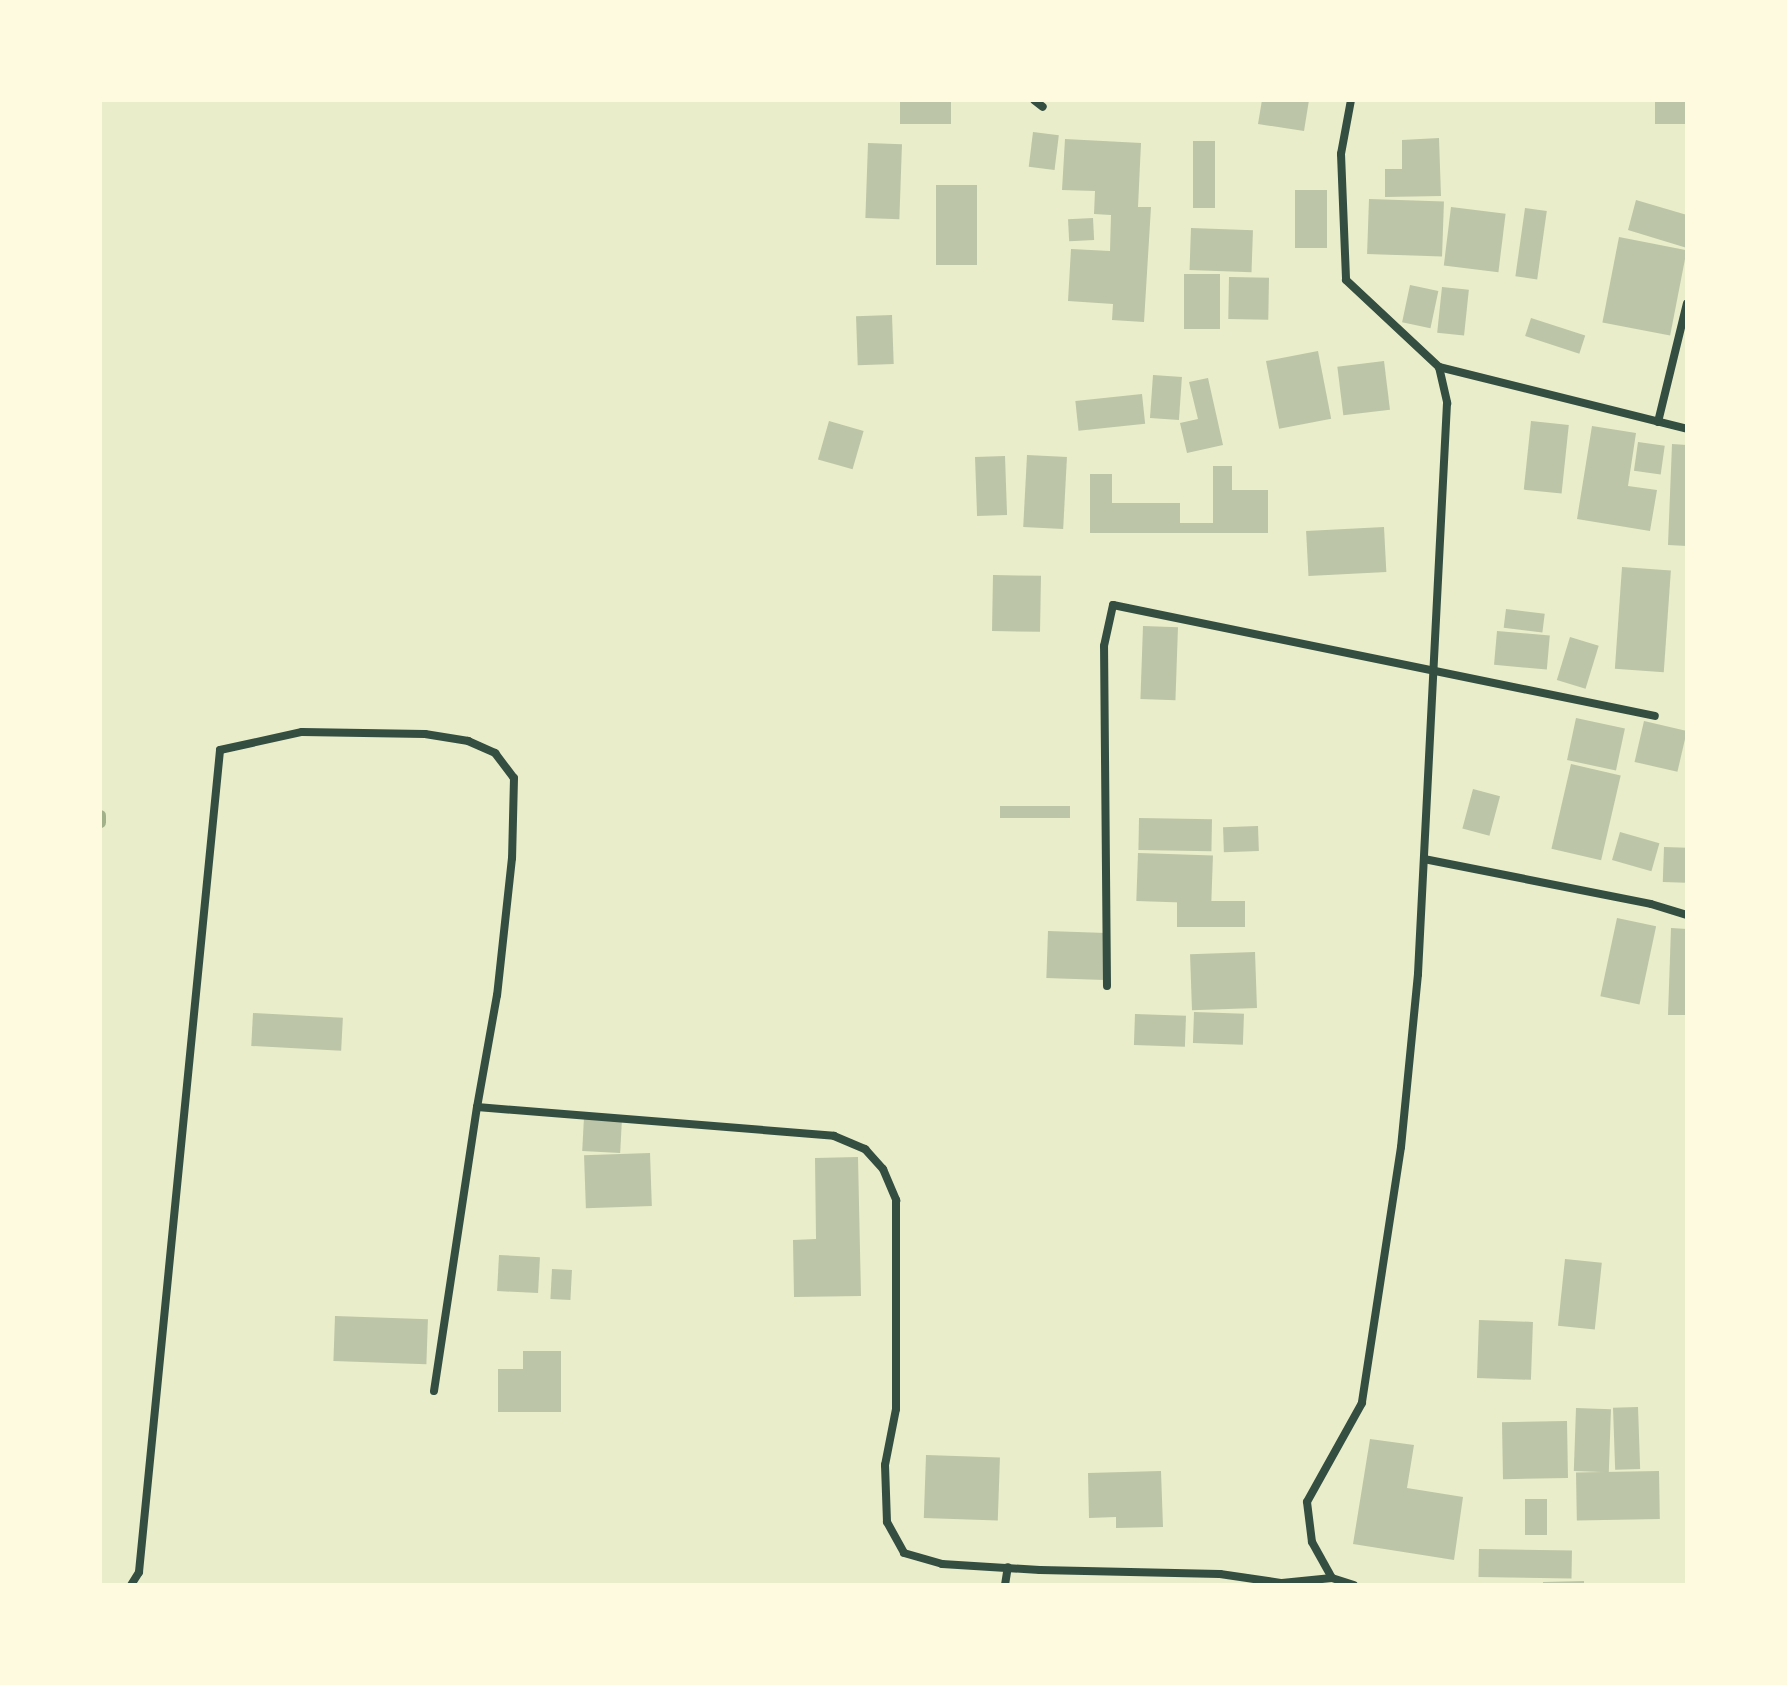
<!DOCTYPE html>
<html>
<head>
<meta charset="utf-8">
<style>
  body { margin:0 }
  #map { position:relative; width:1787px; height:1685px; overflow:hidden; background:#e9edc9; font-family:"Roboto Condensed",sans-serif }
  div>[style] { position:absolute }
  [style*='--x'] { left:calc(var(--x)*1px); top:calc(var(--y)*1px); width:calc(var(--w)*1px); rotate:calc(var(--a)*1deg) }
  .stream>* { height:11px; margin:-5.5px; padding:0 5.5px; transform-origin:5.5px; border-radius:5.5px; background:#a3b18a }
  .building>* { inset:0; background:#bcc5a7; transform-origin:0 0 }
  .minor>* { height:8px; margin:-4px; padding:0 4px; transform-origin:4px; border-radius:4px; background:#344e41 }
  span { translate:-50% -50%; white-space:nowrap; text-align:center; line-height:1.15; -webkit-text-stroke:8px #fefae0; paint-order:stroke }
  .frame { position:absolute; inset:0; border:102px solid #fefae0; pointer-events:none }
</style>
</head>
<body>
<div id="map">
  <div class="stream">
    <i style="--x:100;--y:815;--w:7;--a:90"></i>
  </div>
  <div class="building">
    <i style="left:900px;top:100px;width:51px;height:24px"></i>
    <i style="clip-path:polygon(1262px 100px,1309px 100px,1304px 131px,1258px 124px)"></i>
    <i style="left:1655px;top:100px;width:32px;height:24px"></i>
    <i style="left:1033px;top:132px;width:26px;height:35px;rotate:7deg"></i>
    <i style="clip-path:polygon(1439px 138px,1441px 196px,1385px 197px,1385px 169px,1402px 169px,1402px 140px)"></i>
    <i style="clip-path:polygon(1065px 139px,1141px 143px,1138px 207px,1151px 207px,1144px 322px,1112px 320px,1113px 304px,1068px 301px,1071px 249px,1110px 251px,1111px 215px,1094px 214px,1095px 191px,1062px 190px)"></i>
    <i style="left:1193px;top:141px;width:22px;height:67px"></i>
    <i style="left:868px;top:143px;width:34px;height:75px;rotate:2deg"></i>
    <i style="left:936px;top:185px;width:41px;height:80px"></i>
    <i style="left:1295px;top:190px;width:32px;height:58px"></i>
    <i style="left:1369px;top:199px;width:75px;height:55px;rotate:2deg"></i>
    <i style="clip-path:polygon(1636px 200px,1687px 215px,1687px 248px,1628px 230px)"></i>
    <i style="left:1451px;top:207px;width:55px;height:59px;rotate:7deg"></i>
    <i style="left:1525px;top:208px;width:22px;height:69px;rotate:8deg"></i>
    <i style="left:1093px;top:218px;width:22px;height:25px;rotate:87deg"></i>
    <i style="left:1191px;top:228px;width:62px;height:42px;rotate:2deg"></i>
    <i style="left:1619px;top:237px;width:69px;height:87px;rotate:11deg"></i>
    <i style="left:1184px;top:274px;width:36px;height:55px"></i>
    <i style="left:1229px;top:277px;width:40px;height:42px;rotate:1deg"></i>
    <i style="left:1410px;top:285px;width:29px;height:38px;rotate:12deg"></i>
    <i style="left:1442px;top:287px;width:27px;height:46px;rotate:6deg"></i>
    <i style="left:892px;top:315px;width:49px;height:36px;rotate:88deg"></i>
    <i style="left:1531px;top:318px;width:57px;height:19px;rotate:18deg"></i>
    <i style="left:1318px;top:351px;width:69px;height:53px;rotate:79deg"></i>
    <i style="left:1384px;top:361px;width:49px;height:47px;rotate:83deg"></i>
    <i style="left:1153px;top:375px;width:29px;height:43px;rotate:4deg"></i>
    <i style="clip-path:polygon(1208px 378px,1223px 445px,1187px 453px,1180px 423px,1198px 419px,1189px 382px)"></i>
    <i style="left:1142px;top:394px;width:30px;height:67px;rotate:84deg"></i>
    <i style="left:829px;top:421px;width:36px;height:40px;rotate:16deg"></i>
    <i style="left:1531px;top:421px;width:38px;height:69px;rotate:6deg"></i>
    <i style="clip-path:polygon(1592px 426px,1636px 433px,1628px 486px,1657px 490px,1650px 531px,1577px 519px)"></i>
    <i style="left:1638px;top:442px;width:27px;height:29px;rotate:8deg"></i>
    <i style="clip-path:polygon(1672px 444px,1687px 445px,1687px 546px,1668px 545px)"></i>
    <i style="left:1027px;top:455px;width:40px;height:72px;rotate:3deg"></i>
    <i style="left:1005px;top:456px;width:59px;height:30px;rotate:88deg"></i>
    <i style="clip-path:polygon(1213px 466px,1232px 466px,1232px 490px,1268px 490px,1268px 533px,1090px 533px,1090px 474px,1112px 474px,1112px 503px,1180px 503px,1180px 523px,1213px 523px)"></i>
    <i style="left:1384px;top:527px;width:45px;height:78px;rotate:87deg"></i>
    <i style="left:1622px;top:567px;width:49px;height:102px;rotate:4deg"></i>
    <i style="left:993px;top:575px;width:48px;height:56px;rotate:1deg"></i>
    <i style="left:1506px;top:609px;width:39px;height:19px;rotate:7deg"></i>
    <i style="left:1143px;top:626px;width:35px;height:73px;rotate:2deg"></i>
    <i style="left:1497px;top:631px;width:53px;height:34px;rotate:5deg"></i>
    <i style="left:1570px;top:637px;width:30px;height:45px;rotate:17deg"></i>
    <i style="left:1576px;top:718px;width:50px;height:43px;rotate:12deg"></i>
    <i style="left:1644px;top:721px;width:44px;height:42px;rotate:13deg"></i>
    <i style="left:1571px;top:764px;width:51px;height:87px;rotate:13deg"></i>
    <i style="left:1473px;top:789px;width:28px;height:41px;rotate:15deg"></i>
    <i style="left:1070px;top:806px;width:12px;height:70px;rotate:90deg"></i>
    <i style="left:1139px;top:818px;width:73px;height:32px;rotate:1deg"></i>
    <i style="left:1258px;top:826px;width:25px;height:35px;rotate:88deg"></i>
    <i style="left:1620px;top:832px;width:41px;height:29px;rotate:16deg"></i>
    <i style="left:1664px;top:847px;width:23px;height:35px;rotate:2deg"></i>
    <i style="left:1138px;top:853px;width:75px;height:48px;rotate:2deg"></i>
    <i style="left:1177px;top:901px;width:68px;height:26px"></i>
    <i style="left:1617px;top:918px;width:40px;height:80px;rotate:12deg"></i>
    <i style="clip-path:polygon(1671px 928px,1687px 929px,1687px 1015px,1668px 1015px)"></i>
    <i style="left:1048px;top:931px;width:58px;height:47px;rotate:2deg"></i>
    <i style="left:1255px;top:952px;width:56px;height:65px;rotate:88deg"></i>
    <i style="left:1194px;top:1012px;width:50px;height:31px;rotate:2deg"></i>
    <i style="left:253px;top:1013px;width:90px;height:33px;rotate:3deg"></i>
    <i style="left:1135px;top:1014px;width:51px;height:31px;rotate:2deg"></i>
    <i style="left:584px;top:1117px;width:38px;height:34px;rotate:3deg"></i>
    <i style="left:650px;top:1153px;width:53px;height:66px;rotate:88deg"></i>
    <i style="clip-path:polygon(858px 1157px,861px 1296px,794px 1297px,793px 1240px,816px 1239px,815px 1158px)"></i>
    <i style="left:499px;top:1255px;width:41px;height:36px;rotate:3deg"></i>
    <i style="left:1565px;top:1259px;width:37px;height:67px;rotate:6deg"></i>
    <i style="left:552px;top:1269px;width:20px;height:30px;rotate:3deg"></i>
    <i style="left:335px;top:1316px;width:93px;height:45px;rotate:2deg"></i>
    <i style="left:1479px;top:1320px;width:54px;height:58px;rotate:2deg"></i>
    <i style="clip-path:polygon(523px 1351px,561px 1351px,561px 1412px,498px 1412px,498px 1369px,523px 1369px)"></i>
    <i style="left:1638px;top:1407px;width:62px;height:25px;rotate:88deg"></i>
    <i style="left:1576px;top:1408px;width:35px;height:63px;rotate:2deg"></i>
    <i style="left:1567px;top:1421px;width:57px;height:65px;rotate:89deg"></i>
    <i style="clip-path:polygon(1370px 1439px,1414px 1445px,1407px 1488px,1463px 1497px,1454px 1560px,1353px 1544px)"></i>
    <i style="left:926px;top:1455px;width:74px;height:63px;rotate:2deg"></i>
    <i style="clip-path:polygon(1161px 1471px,1163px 1527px,1116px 1528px,1116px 1517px,1089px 1518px,1088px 1473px)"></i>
    <i style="left:1659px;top:1471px;width:48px;height:83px;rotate:89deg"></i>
    <i style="left:1525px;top:1499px;width:22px;height:36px"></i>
    <i style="left:1479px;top:1549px;width:93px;height:28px;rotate:1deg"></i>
    <i style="clip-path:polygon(1584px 1581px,1584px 1585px,1543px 1585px,1543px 1582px)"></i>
  </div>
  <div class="minor">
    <i style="--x:1034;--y:100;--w:11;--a:38"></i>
    <i style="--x:1351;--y:100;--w:55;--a:100.5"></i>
    <i style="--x:1341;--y:154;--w:126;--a:87.7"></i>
    <i style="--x:1346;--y:280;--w:127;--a:43.1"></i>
    <i style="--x:1439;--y:367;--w:37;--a:77"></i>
    <i style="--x:1447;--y:403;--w:572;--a:92.91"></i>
    <i style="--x:1418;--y:974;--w:174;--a:95.6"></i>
    <i style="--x:1401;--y:1147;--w:259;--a:98.7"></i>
    <i style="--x:1362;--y:1403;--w:113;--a:119.1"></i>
    <i style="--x:1307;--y:1502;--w:40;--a:82.9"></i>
    <i style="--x:1312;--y:1542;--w:41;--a:60.9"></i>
    <i style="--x:1332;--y:1578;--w:23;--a:18"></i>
    <i style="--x:1439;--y:367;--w:256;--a:14"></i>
    <i style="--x:1658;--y:422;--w:122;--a:-76.3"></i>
    <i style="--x:1424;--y:859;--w:231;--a:11.2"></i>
    <i style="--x:1651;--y:904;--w:38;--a:17"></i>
    <i style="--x:1107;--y:986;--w:340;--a:-90.5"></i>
    <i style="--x:1104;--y:646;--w:42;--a:-77.6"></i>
    <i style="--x:1113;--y:605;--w:553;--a:11.57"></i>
    <i style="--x:434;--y:1391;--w:287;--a:-81.4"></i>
    <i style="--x:131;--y:1585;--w:15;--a:-58"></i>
    <i style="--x:139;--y:1572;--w:826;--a:-84.37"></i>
    <i style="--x:220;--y:750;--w:84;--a:-12.4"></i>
    <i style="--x:302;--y:732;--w:123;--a:0.9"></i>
    <i style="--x:425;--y:734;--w:44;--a:9.2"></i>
    <i style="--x:468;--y:741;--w:30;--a:24"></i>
    <i style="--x:495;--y:753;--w:31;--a:53"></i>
    <i style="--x:514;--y:778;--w:80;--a:91.4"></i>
    <i style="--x:512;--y:858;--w:138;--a:96.2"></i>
    <i style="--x:497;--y:995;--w:114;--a:100.1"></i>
    <i style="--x:477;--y:1107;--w:358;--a:4.6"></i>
    <i style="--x:834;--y:1136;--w:34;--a:23"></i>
    <i style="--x:865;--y:1149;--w:27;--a:48"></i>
    <i style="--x:883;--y:1169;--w:34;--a:67"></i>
    <i style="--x:896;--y:1200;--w:209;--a:90"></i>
    <i style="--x:896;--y:1409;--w:57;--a:101.1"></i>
    <i style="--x:885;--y:1465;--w:57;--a:88"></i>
    <i style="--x:887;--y:1522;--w:35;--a:61"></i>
    <i style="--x:904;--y:1553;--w:40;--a:16"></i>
    <i style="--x:942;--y:1564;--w:98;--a:3.5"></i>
    <i style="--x:1040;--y:1570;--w:180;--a:1.3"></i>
    <i style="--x:1220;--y:1574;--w:63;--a:8.3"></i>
    <i style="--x:1282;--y:1583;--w:50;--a:-5.7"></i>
    <i style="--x:1005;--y:1585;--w:18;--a:-81"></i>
  </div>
  <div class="frame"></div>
</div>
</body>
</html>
